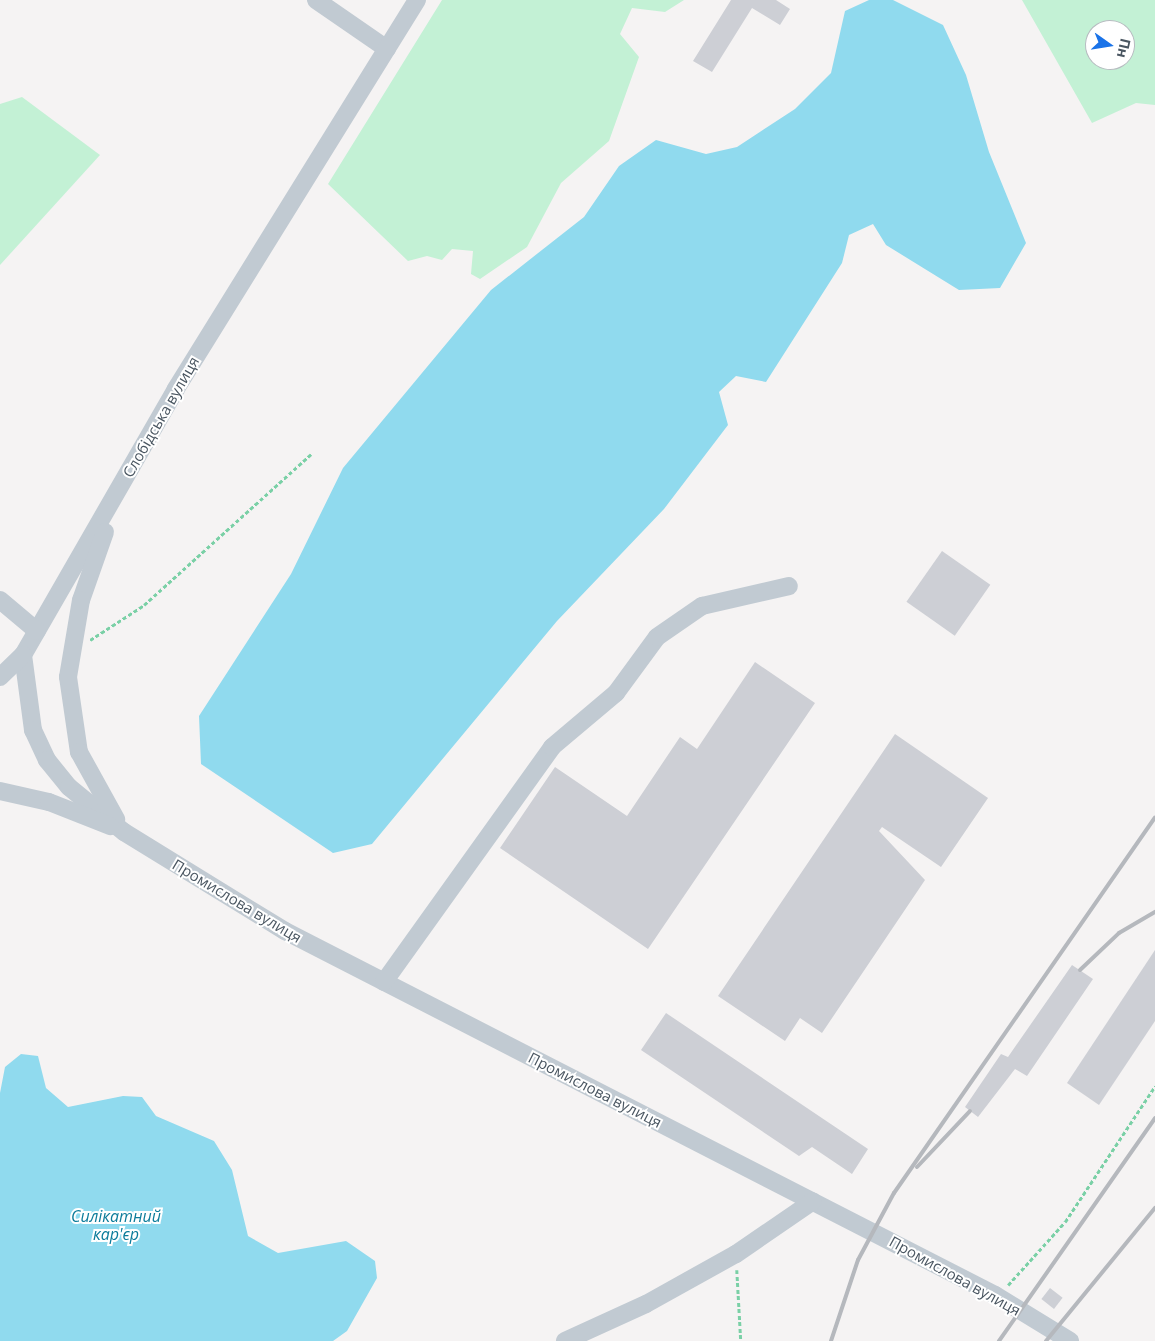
<!DOCTYPE html>
<html>
<head>
<meta charset="utf-8">
<style>
  body { margin:0 }
  #map { position:relative; width:1155px; height:1341px; overflow:hidden; background:#f5f3f3; font-family:"Open Sans",sans-serif }
  div>[style] { position:absolute }
  [style*='--x'] { left:calc(var(--x)*1px); top:calc(var(--y)*1px); width:calc(var(--w)*1px); rotate:calc(var(--a)*1deg) }
  .green>* { inset:0; background:#c3f1d5 }
  .water>* { inset:0; background:#90daee }
  .building>* { inset:0; background:#cdcfd5; transform-origin:0 0 }
  .path>* { height:2.5px; margin-top:-1.25px; transform-origin:0; background:repeating-linear-gradient(90deg,#7ad0a6 0 4px,transparent 0 6.5px) }
  .minor>* { height:18px; margin:-9px; padding:0 9px; transform-origin:9px; border-radius:9px; background:#c1cad2 }
  .rail>* { height:4px; margin:-2px; padding:0 2px; transform-origin:2px; border-radius:2px; background:#b5b8bd }
  span { translate:-50% -50%; white-space:nowrap; text-align:center; line-height:1.15; -webkit-text-stroke:4px #fff; paint-order:stroke }
  .street-label { font-size:15px; color:#4a5661 }
  .water-label { font-size:16px; color:#0c7c9b; font-style:italic }
  .north { position:absolute; left:1085px; top:20px; width:50px; height:50px; box-sizing:border-box; background:#fff; border:1px solid #b7bbc0; border-radius:50%; rotate:103deg; font-size:14px; font-weight:700; line-height:20px; text-align:center; color:#4a5661 }
  .north::after { content:''; display:block; margin:auto; width:18px; height:22px; background:#1a73e8; clip-path:polygon(50% 0,100% 100%,50% 72%,0 100%) }
</style>
</head>
<body>
<div id="map">
  <div class="green">
    <i style="clip-path:polygon(442px 0,684px 0,665px 12px,632px 8px,620px 34px,639px 57px,609px 141px,561px 183px,527px 247px,480px 279px,471px 274px,473px 251px,452px 249px,442px 260px,427px 256px,408px 261px,328px 184px)"></i>
    <i style="clip-path:polygon(evenodd,1022px 0,1155px 0,1155px 105px,1136px 103px,1092px 123px,1022px 0,1095px 30px,1125px 30px,1125px 60px,1095px 60px,1095px 30px)"></i>
    <i style="clip-path:polygon(22px 97px,100px 155px,0 265px,0 104px)"></i>
  </div>
  <div class="water">
    <i style="clip-path:polygon(869px 0,893px 0,943px 25px,966px 75px,989px 152px,1026px 243px,1000px 288px,959px 290px,886px 245px,873px 224px,849px 235px,842px 263px,766px 382px,736px 376px,719px 392px,728px 425px,664px 509px,557px 621px,372px 844px,333px 853px,201px 764px,199px 716px,291px 574px,343px 468px,491px 290px,584px 217px,619px 166px,656px 140px,706px 154px,737px 147px,795px 109px,831px 73px,845px 11px)"></i>
    <i style="clip-path:polygon(21px 1054px,38px 1056px,46px 1088px,68px 1107px,123px 1096px,142px 1097px,156px 1116px,214px 1141px,232px 1170px,248px 1236px,278px 1253px,346px 1241px,375px 1261px,377px 1278px,347px 1331px,333px 1341px,0 1341px,0 1093px,5px 1067px)"></i>
  </div>
  <div class="building">
    <i style="clip-path:polygon(731px 0,776px 0,790px 9px,780px 25px,752px 8px,712px 72px,693px 61px)"></i>
    <i style="left:942px;top:551px;width:59px;height:62px;rotate:35deg"></i>
    <i style="clip-path:polygon(755px 662px,815px 703px,648px 949px,500px 848px,555px 767px,627px 816px,680px 737px,697px 749px)"></i>
    <i style="clip-path:polygon(895px 734px,988px 798px,941px 867px,882px 827px,879px 831px,925px 880px,822px 1033px,800px 1018px,785px 1041px,718px 996px)"></i>
    <i style="clip-path:polygon(1155px 950px,1155px 1021px,1099px 1105px,1067px 1083px)"></i>
    <i style="clip-path:polygon(1072px 965px,1093px 979px,1027px 1076px,1015px 1069px,978px 1117px,965px 1107px,1001px 1054px,1008px 1057px)"></i>
    <i style="clip-path:polygon(666px 1013px,868px 1149px,852px 1174px,812px 1147px,799px 1156px,641px 1050px)"></i>
    <i style="left:1050px;top:1288px;width:16px;height:14px;rotate:38deg"></i>
  </div>
  <div class="path">
    <i style="--x:90;--y:640;--w:64;--a:-32.9"></i>
    <i style="--x:144;--y:605;--w:225;--a:-42.1"></i>
    <i style="--x:737;--y:1270;--w:71;--a:86.8"></i>
    <i style="--x:1008;--y:1285;--w:85;--a:-47.9"></i>
    <i style="--x:1065;--y:1222;--w:163;--a:-56.5"></i>
  </div>
  <div class="minor">
    <i style="--x:316;--y:0;--w:86;--a:34.6"></i>
    <i style="--x:417;--y:0;--w:458;--a:121.8"></i>
    <i style="--x:176;--y:389;--w:307;--a:119.9"></i>
    <i style="--x:23;--y:655;--w:76;--a:82.4"></i>
    <i style="--x:33;--y:730;--w:33;--a:65"></i>
    <i style="--x:47;--y:760;--w:35;--a:51"></i>
    <i style="--x:69;--y:787;--w:71;--a:39.3"></i>
    <i style="--x:124;--y:832;--w:189;--a:31.6"></i>
    <i style="--x:285;--y:931;--w:798;--a:27.14"></i>
    <i style="--x:995;--y:1295;--w:88;--a:31.5"></i>
    <i style="--x:105;--y:532;--w:72;--a:109.4"></i>
    <i style="--x:81;--y:600;--w:78;--a:99.6"></i>
    <i style="--x:68;--y:677;--w:76;--a:81.7"></i>
    <i style="--x:79;--y:752;--w:77;--a:61.1"></i>
    <i style="--x:0;--y:600;--w:48;--a:40"></i>
    <i style="--x:0;--y:677;--w:32;--a:-44"></i>
    <i style="--x:0;--y:791;--w:50;--a:12.7"></i>
    <i style="--x:49;--y:802;--w:66;--a:21.5"></i>
    <i style="--x:384;--y:982;--w:289;--a:-54.4"></i>
    <i style="--x:552;--y:747;--w:84;--a:-40.2"></i>
    <i style="--x:616;--y:693;--w:69;--a:-53.8"></i>
    <i style="--x:657;--y:637;--w:55;--a:-34.6"></i>
    <i style="--x:702;--y:606;--w:89;--a:-12.9"></i>
    <i style="--x:565;--y:1341;--w:89;--a:-24.6"></i>
    <i style="--x:646;--y:1304;--w:103;--a:-29.1"></i>
    <i style="--x:736;--y:1254;--w:93;--a:-34.5"></i>
  </div>
  <div class="rail">
    <i style="--x:1080;--y:970;--w:54;--a:-43.5"></i>
    <i style="--x:1119;--y:933;--w:42;--a:-30.3"></i>
    <i style="--x:917;--y:1167;--w:77;--a:-46.6"></i>
    <i style="--x:831;--y:1341;--w:85;--a:-71.6"></i>
    <i style="--x:858;--y:1260;--w:76;--a:-61.8"></i>
    <i style="--x:894;--y:1193;--w:457;--a:-55.2"></i>
    <i style="--x:999;--y:1341;--w:272;--a:-55"></i>
    <i style="--x:1046;--y:1341;--w:172;--a:-50.7"></i>
  </div>
  <div class="street-label">
    <span style="left:161px;top:417px;rotate:-60deg">Слобідська вулиця</span>
    <span style="left:237px;top:901px;rotate:31deg">Промислова вулиця</span>
    <span style="left:595px;top:1090px;rotate:27deg">Промислова вулиця</span>
    <span style="left:955px;top:1276px;rotate:29deg">Промислова вулиця</span>
  </div>
  <div class="water-label">
    <span style="left:116px;top:1225px">Силікатний<br>кар'єр</span>
  </div>
  <div class="north">Пн</div>
</div>
</body>
</html>
